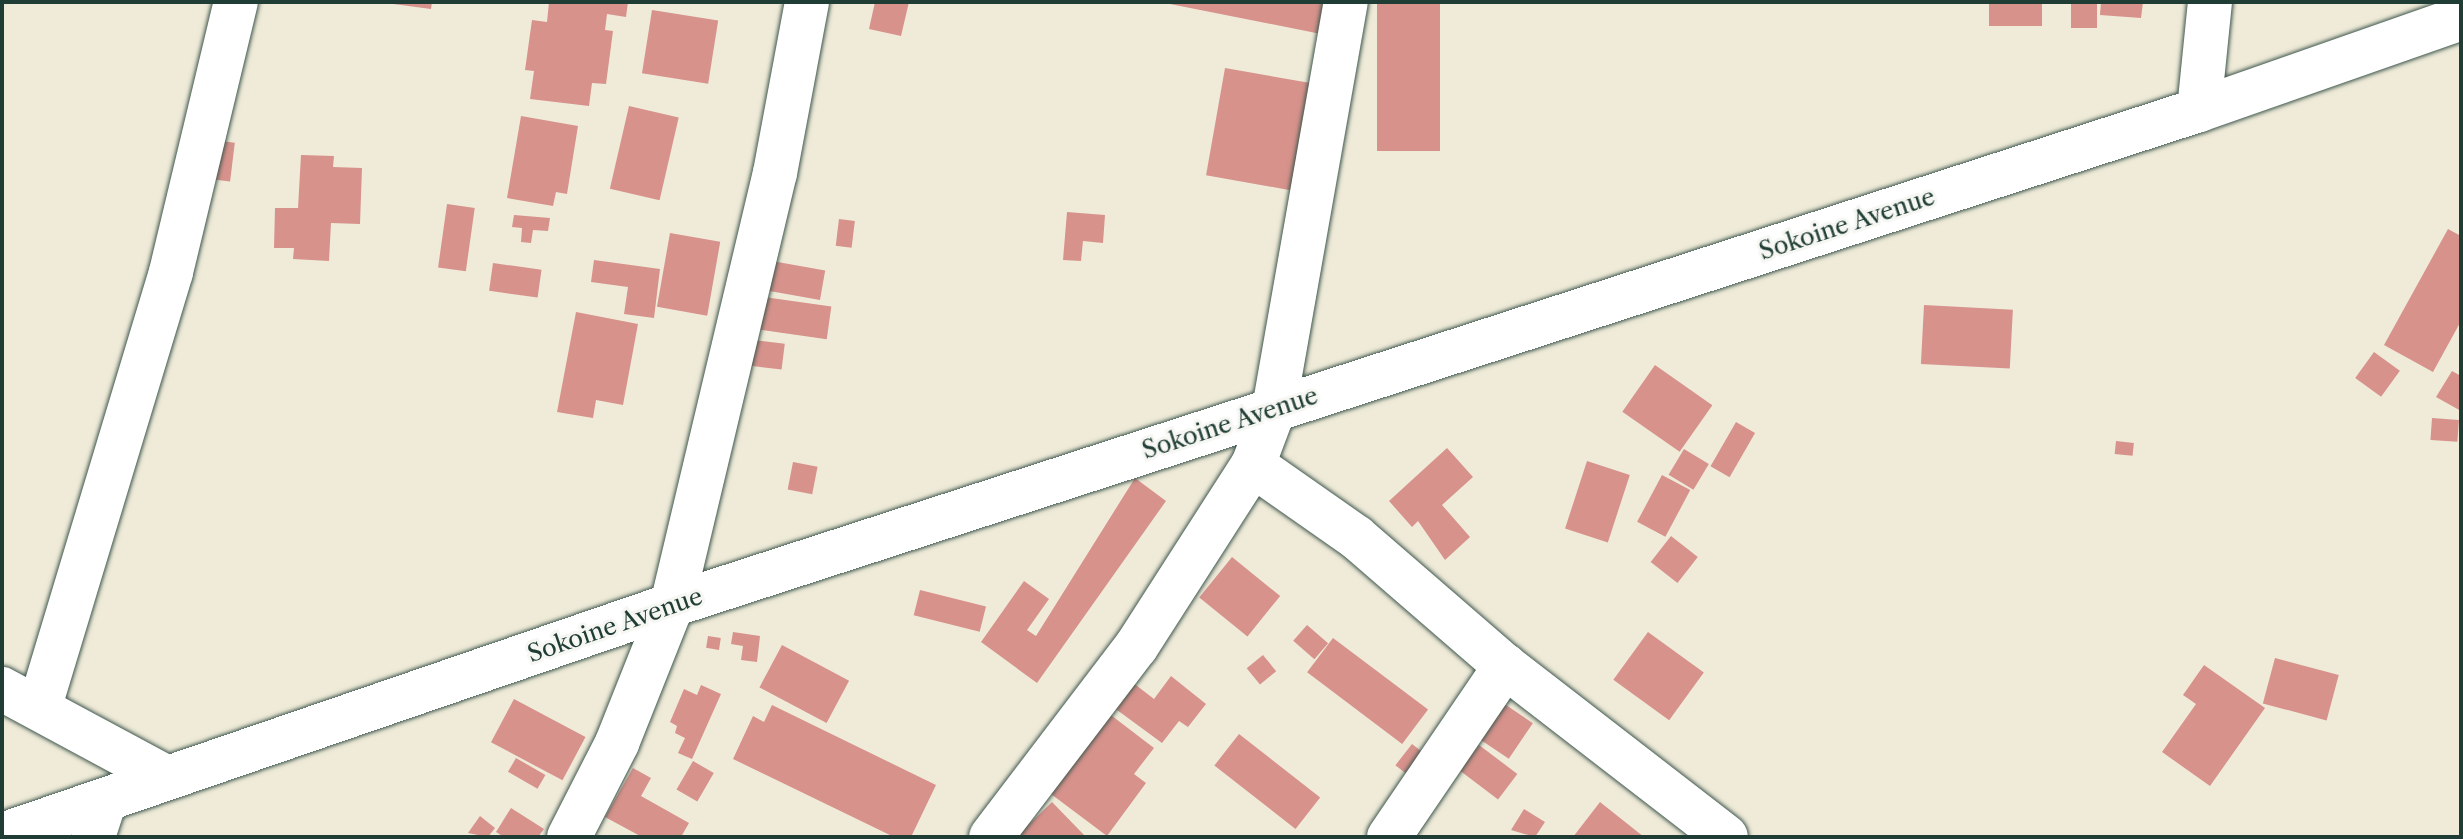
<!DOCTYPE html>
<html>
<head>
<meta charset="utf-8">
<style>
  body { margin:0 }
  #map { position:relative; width:2463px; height:839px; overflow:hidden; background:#f0ebd9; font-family:"Libre Caslon Text",serif }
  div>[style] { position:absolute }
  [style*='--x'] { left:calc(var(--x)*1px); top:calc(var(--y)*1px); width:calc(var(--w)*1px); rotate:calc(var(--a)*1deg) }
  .building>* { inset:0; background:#d7928c; transform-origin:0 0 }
  .roads { filter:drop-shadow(0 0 2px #3e574d) drop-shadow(0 0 2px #3e574d) }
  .street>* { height:44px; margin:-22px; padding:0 22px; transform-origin:22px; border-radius:22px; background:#fff }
  .secondary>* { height:44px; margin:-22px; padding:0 22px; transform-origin:22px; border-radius:22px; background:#fff }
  span { translate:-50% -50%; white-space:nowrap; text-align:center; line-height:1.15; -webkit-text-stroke:6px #f6f6f2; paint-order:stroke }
  .street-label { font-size:24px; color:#1f3d34 }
  .frame { position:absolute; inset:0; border:4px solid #1f3d34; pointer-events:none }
</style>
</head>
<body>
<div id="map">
  <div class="building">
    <i style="clip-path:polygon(378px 2px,432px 2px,431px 9px)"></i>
    <i style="clip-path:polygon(549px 2px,628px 2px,626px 17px,607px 14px,605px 30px,613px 31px,606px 84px,592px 83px,589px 106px,530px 99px,534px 71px,525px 70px,532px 20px,547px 22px)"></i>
    <i style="clip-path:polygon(875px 2px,909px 2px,901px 36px,869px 29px)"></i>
    <i style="clip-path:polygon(1160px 2px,1337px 2px,1331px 36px)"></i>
    <i style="left:1377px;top:2px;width:63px;height:149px"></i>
    <i style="left:1989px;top:2px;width:53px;height:24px"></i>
    <i style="left:2071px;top:2px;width:26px;height:26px"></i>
    <i style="clip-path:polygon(2101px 2px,2143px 2px,2141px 18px,2100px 15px)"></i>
    <i style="left:652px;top:10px;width:67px;height:64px;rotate:9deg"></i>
    <i style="left:1225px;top:68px;width:91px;height:109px;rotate:10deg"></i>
    <i style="left:629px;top:106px;width:51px;height:85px;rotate:13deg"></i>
    <i style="clip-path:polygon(521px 116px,578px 126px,567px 194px,556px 192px,553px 206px,507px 198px)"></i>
    <i style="left:212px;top:140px;width:23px;height:39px;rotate:7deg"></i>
    <i style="clip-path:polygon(301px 155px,334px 156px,333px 167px,362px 168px,360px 224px,331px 223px,329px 261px,293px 259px,294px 248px,274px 248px,275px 208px,298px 208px)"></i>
    <i style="left:447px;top:204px;width:28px;height:64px;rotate:8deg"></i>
    <i style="clip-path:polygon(1067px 212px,1105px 215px,1103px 243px,1083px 241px,1081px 261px,1063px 260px)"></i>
    <i style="clip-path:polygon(514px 215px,550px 218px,548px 231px,533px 230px,531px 243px,521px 242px,522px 228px,512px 227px)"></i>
    <i style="left:839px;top:219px;width:16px;height:27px;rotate:7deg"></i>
    <i style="clip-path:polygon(2448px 229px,2461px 236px,2461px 321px,2433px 372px,2384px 345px)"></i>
    <i style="left:670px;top:233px;width:51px;height:75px;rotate:10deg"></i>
    <i style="clip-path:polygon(594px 260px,660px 269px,654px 318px,624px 314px,628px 287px,591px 282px)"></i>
    <i style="left:772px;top:261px;width:54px;height:30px;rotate:10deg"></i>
    <i style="left:493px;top:263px;width:49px;height:28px;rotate:8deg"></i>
    <i style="left:764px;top:297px;width:68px;height:33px;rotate:8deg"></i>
    <i style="left:1924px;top:305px;width:89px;height:59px;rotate:3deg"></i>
    <i style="clip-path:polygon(576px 312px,638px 324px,623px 405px,596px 400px,593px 418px,557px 412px)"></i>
    <i style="left:754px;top:340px;width:31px;height:26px;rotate:7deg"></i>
    <i style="left:2374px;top:352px;width:32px;height:32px;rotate:36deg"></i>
    <i style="left:1655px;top:365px;width:70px;height:57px;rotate:35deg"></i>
    <i style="clip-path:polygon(2452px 371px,2461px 376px,2461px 411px,2436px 397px)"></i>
    <i style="left:2432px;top:418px;width:27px;height:22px;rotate:4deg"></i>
    <i style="left:1736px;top:422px;width:22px;height:51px;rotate:30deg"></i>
    <i style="left:2116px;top:441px;width:18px;height:13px;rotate:6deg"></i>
    <i style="clip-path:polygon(1447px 448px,1473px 477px,1442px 505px,1470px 537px,1445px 560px,1418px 521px,1412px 527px,1389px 501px)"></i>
    <i style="left:1684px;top:449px;width:29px;height:30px;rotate:31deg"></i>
    <i style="left:1587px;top:461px;width:45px;height:71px;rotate:18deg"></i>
    <i style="left:793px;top:462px;width:25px;height:28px;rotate:11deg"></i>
    <i style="left:1662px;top:475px;width:32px;height:53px;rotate:28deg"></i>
    <i style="clip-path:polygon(1135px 478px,1166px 501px,1037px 683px,981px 642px,1024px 581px,1049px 599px,1027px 630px,1036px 636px)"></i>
    <i style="left:1671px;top:536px;width:34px;height:33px;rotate:38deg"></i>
    <i style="left:1232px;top:557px;width:62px;height:52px;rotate:39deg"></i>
    <i style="left:920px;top:590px;width:68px;height:26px;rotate:14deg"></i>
    <i style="left:1307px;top:625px;width:28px;height:21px;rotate:41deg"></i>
    <i style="clip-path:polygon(733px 632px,760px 636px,757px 662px,741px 660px,743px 646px,731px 644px)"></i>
    <i style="left:1648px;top:632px;width:69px;height:59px;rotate:36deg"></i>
    <i style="left:708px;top:636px;width:13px;height:12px;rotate:9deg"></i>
    <i style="left:1333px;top:638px;width:119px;height:43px;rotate:37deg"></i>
    <i style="left:782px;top:645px;width:76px;height:48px;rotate:28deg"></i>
    <i style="left:1263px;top:655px;width:21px;height:21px;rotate:51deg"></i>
    <i style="left:2275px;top:658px;width:66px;height:47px;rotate:15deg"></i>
    <i style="clip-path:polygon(2204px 665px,2265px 708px,2210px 786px,2162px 752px,2196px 704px,2183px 695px)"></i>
    <i style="clip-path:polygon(1171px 676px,1206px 704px,1188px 727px,1179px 721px,1162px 743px,1113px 707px,1132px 682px,1154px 699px)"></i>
    <i style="clip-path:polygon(701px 685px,721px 694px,692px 759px,678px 753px,685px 738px,675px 733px,677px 726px,670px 722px,684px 689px,697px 695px)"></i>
    <i style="left:514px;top:699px;width:81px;height:49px;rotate:28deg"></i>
    <i style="left:1503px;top:703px;width:36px;height:43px;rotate:34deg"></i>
    <i style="clip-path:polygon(772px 705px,936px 785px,911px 837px,894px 837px,733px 759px,753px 716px,764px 722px)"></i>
    <i style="clip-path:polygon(1099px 706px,1154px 748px,1134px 774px,1146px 783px,1107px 836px,1047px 791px)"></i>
    <i style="left:1239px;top:734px;width:103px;height:40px;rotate:38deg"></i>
    <i style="left:1412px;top:744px;width:18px;height:27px;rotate:38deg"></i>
    <i style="left:1479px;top:745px;width:48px;height:32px;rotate:37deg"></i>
    <i style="left:516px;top:758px;width:34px;height:16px;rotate:30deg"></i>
    <i style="left:693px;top:761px;width:24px;height:33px;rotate:30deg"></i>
    <i style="clip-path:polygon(633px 768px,651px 778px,641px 796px,689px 823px,681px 837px,642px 837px,605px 817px)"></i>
    <i style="clip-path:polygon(1052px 802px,1086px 837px,1016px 837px)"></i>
    <i style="clip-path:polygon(1600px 802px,1644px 837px,1573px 837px)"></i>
    <i style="clip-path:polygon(511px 808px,544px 829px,538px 837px,504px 837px,496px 832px)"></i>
    <i style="clip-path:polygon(1524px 809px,1545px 822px,1535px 837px,1511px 830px)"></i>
    <i style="clip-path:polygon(480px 816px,495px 828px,488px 837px,468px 833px)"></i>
  </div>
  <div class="roads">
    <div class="street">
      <i style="--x:2199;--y:110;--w:109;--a:-84.2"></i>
      <i style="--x:1253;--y:465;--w:126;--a:35"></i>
      <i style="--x:1356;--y:537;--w:197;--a:40.9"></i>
      <i style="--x:1505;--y:666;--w:279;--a:37.7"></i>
      <i style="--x:2;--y:689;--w:187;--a:28.3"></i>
      <i style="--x:40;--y:706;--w:453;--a:-73.2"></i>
      <i style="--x:171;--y:272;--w:278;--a:-76.5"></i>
      <i style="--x:93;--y:837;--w:39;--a:-72"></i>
      <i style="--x:569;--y:837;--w:106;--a:-62.9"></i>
      <i style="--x:617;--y:743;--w:149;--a:-68.3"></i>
      <i style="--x:672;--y:605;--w:444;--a:-76.6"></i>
      <i style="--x:775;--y:173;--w:174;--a:-79.4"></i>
      <i style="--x:991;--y:837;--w:239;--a:-52.7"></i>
      <i style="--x:1136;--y:647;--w:216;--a:-57.3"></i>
      <i style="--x:1253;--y:465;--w:60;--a:-69.4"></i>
      <i style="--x:1274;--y:409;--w:413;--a:-80"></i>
      <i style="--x:1389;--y:837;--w:207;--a:-55.8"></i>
    </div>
    <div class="secondary">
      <i style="--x:2;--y:835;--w:708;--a:-18.95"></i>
      <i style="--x:672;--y:605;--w:1605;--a:-17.96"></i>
      <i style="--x:2199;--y:110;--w:278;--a:-19.3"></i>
    </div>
  </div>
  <div class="street-label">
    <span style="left:1847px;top:224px;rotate:-18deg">Sokoine Avenue</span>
    <span style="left:1230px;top:423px;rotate:-18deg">Sokoine Avenue</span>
    <span style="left:615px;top:625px;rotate:-19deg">Sokoine Avenue</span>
  </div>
  <div class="frame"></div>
</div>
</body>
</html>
